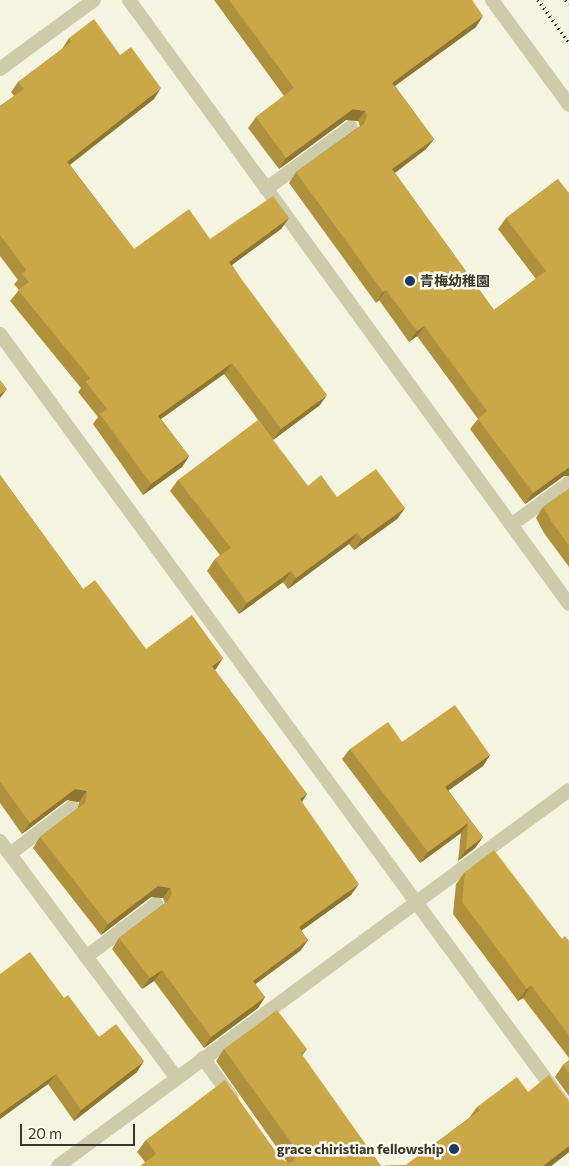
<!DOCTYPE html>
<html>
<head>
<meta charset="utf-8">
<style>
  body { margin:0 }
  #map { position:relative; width:569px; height:1166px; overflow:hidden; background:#f4f4e0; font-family:Commissioner,"Noto Sans JP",sans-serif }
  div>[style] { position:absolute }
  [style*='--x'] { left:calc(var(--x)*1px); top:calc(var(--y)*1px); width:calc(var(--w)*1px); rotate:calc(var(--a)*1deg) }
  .service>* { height:14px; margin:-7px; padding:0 7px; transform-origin:7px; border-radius:7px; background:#cdcbaa }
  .minor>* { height:14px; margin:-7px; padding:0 7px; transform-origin:7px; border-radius:7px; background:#cdcbaa }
  .rail>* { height:4px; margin-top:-2px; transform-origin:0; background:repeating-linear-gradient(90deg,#3b372a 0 1px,transparent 0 5px) }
  .wall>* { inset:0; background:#ae903d }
  .shaded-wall>* { inset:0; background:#8d7632 }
  .building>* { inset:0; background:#caa847 }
  .dots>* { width:14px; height:14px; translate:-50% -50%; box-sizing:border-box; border:2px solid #fbfbed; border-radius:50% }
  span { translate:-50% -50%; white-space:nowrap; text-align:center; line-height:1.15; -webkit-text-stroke:5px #fbfbed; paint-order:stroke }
  .poi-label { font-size:14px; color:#3b372a; font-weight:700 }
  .left { translate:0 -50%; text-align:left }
  .right { translate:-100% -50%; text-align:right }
  .scale { position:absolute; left:20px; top:1124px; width:115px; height:22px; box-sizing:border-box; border:2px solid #3b372a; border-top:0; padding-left:6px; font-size:15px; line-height:18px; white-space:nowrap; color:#3b372a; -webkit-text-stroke:4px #fbfbed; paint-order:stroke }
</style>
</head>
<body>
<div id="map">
  <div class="service">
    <i style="--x:266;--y:189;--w:105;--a:-36.1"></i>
    <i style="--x:511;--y:525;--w:72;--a:-35.9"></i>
    <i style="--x:10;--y:854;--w:78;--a:-37.2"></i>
    <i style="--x:86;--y:957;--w:88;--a:-37.1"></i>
    <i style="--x:203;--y:1058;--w:49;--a:54.1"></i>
  </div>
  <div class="minor">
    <i style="--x:129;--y:0;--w:747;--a:53.93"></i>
    <i style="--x:492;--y:0;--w:130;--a:53.7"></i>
    <i style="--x:0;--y:69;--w:117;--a:-36.3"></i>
    <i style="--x:0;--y:334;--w:963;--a:53.78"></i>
    <i style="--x:0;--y:841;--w:294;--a:53.3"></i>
    <i style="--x:58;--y:1166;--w:634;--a:-36.35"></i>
  </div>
  <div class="rail">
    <i style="--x:538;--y:0;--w:53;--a:54.2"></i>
    <i style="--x:566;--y:0;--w:5;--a:53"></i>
  </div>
  <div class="wall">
    <i style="clip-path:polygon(214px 0,472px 0,476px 27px,395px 86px,434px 139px,426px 149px,395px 173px,494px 310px,536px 279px,498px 229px,506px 218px,558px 179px,564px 476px,525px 504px,470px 429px,478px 419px,417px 336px,409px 342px,379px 300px,376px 303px,289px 183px,296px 172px,360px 126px,358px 121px,346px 120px,279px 169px,248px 128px,256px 117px,284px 96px)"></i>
    <i style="clip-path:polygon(69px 38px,120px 55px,154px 99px,70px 165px,134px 249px,210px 239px,289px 218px,281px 229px,232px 265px,320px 405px,273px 440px,224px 374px,161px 419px,189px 456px,182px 467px,143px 495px,93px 424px,98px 417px,78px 392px,81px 388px,10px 301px,19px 290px,14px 284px,18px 280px,0 256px,0 106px,14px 96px,11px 92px,18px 82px,62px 49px)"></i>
    <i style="clip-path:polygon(0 475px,83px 589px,146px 649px,216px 669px,215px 670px,307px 794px,302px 802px,351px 895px,301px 931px,308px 940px,300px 951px,255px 984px,265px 997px,258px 1008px,204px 1048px,154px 981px,142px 989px,112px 949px,119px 938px,165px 903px,163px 898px,151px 897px,101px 935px,33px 848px,40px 837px,78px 808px,79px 802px,67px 800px,22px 834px,0 803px)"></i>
    <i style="clip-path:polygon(178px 480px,308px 486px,337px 497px,405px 508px,397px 519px,354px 550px,349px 544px,288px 589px,283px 582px,239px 614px,207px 571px,215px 559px,220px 555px,170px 491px)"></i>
    <i style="clip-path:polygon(569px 489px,569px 567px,544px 533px,536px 518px,543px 507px)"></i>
    <i style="clip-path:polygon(402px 742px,490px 755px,483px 766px,448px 790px,483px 837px,475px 848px,458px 861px,461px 833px,420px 863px,342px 759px,350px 749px)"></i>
    <i style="clip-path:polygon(465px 872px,562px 939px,569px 941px,569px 1058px,523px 998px,518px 1001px,453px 914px,456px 884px)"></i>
    <i style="clip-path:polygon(0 974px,64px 998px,99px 1037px,137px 1072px,74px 1121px,48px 1084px,0 1119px)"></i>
    <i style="clip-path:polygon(224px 1049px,307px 1049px,302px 1056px,381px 1166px,145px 1162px,137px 1152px,146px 1140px,281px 1159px,287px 1162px,216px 1061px)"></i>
    <i style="clip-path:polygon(569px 1060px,569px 1096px,555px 1077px,563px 1065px)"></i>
    <i style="clip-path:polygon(528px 1092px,569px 1102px,569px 1152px,551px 1166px,382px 1166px,406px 1165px,469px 1118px,477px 1107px)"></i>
  </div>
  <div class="shaded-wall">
    <i style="clip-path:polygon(483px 16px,476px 27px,385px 93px,392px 83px)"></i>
    <i style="clip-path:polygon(161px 88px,154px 99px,60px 172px,67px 162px)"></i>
    <i style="clip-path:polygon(353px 109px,365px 111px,358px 121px,346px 120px,279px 169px,286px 158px)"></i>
    <i style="clip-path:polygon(434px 139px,426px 149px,385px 180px,392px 169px)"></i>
    <i style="clip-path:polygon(289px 218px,281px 229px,222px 272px,229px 262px)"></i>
    <i style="clip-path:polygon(386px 290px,379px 300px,376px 303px,383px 292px)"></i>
    <i style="clip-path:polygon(424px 326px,417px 336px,409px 342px,417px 331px)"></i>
    <i style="clip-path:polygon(232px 363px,224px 374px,151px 426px,158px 416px)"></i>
    <i style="clip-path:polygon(7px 389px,0 398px,0 394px)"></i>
    <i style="clip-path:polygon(327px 395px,320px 405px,273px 440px,281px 429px)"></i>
    <i style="clip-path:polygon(189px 456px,182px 467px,143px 495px,151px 484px)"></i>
    <i style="clip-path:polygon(569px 467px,569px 476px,564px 476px,525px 504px,533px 493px)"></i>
    <i style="clip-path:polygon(405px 508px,397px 519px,354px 550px,362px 539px)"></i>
    <i style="clip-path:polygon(357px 533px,349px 544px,288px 589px,296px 578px)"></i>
    <i style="clip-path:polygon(291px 571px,283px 582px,239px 614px,247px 603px)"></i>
    <i style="clip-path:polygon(223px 658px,216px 669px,205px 677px,212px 666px)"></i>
    <i style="clip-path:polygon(490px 755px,483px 766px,438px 798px,445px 787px)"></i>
    <i style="clip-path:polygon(75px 789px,87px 791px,79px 802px,67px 800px,22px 834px,30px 823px)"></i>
    <i style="clip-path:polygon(307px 794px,299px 805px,300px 799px)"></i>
    <i style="clip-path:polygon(468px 823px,461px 833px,420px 863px,428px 852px)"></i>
    <i style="clip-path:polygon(483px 837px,475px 848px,458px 861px,466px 850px)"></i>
    <i style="clip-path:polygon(359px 884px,351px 895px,291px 938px,299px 927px)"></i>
    <i style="clip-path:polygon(158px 886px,170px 888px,163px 898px,151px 897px,101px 935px,108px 924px)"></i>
    <i style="clip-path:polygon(308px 940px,300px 951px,245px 992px,253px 981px)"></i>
    <i style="clip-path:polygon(162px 970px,154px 981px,142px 989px,150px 978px)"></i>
    <i style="clip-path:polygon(531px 985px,523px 998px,518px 1001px,527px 989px)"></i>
    <i style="clip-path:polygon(265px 997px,258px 1008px,204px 1048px,211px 1037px)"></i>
    <i style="clip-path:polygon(144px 1061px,137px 1072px,74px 1121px,81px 1110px)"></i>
    <i style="clip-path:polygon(56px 1074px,48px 1084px,0 1119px,0 1114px)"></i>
    <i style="clip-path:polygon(569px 1146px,569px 1152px,551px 1166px,543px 1166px)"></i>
  </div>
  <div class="building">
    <i style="clip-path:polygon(229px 0,472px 0,483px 16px,392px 83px,434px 139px,392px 169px,494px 310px,546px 271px,506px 218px,558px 179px,569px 193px,569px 467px,533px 493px,478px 419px,487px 411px,424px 326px,417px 331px,386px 290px,383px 292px,296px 172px,364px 124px,367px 116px,365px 111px,353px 109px,286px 158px,256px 117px,294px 88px)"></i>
    <i style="clip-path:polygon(94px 19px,120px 55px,131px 47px,161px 88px,67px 162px,134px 249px,189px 209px,210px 239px,273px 196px,289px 218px,229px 262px,327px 395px,281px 429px,232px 363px,158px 416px,189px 456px,151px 484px,100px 414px,107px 409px,86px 382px,90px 378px,18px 290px,29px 282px,22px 274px,26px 270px,0 235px,0 106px,24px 89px,18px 82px,71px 42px,69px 38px)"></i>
    <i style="clip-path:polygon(0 380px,7px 389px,0 394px)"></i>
    <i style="clip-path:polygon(258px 420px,308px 486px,321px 475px,337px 497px,376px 469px,405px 508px,362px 539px,357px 533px,296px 578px,291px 571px,247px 603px,215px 559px,231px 548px,178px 480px)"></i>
    <i style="clip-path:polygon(0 475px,83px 589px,95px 580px,146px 649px,192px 615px,223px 658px,212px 666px,307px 794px,300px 799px,359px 884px,299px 927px,308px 940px,253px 981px,265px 997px,211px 1037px,162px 970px,150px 978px,119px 938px,169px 900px,172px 893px,170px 888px,158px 886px,108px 924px,40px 837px,85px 803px,87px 791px,75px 789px,30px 823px,0 782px)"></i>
    <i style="clip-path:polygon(569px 489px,569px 546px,552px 522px,543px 507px)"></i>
    <i style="clip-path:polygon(455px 705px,490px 755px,445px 787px,483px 837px,466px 850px,468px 823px,428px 852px,350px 749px,388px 722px,402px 742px)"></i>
    <i style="clip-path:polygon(494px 850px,562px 939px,565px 936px,569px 941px,569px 1035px,531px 985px,527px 989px,462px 902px,465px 872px)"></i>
    <i style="clip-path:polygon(30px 952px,64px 998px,68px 995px,99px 1037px,116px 1024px,144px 1061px,81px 1110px,56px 1074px,0 1114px,0 974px)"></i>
    <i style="clip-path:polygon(277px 1010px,307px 1049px,301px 1053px,381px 1166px,140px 1166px,156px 1154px,146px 1140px,225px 1080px,281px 1159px,289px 1163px,294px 1161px,296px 1149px,224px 1049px)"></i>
    <i style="clip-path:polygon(569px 1060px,569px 1072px,563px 1065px)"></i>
    <i style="clip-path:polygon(549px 1075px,569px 1102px,569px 1146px,543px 1166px,382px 1166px,406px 1165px,480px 1110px,477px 1107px,517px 1077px,528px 1092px)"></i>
  </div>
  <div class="dots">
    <i style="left:410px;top:281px;background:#1d3a5e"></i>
    <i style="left:454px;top:1149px;background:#1d3a5e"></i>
  </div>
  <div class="poi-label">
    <span class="left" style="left:420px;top:281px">青梅幼稚園</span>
    <span class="right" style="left:444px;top:1149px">grace chiristian fellowship</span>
  </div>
  <div class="scale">20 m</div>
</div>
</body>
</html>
